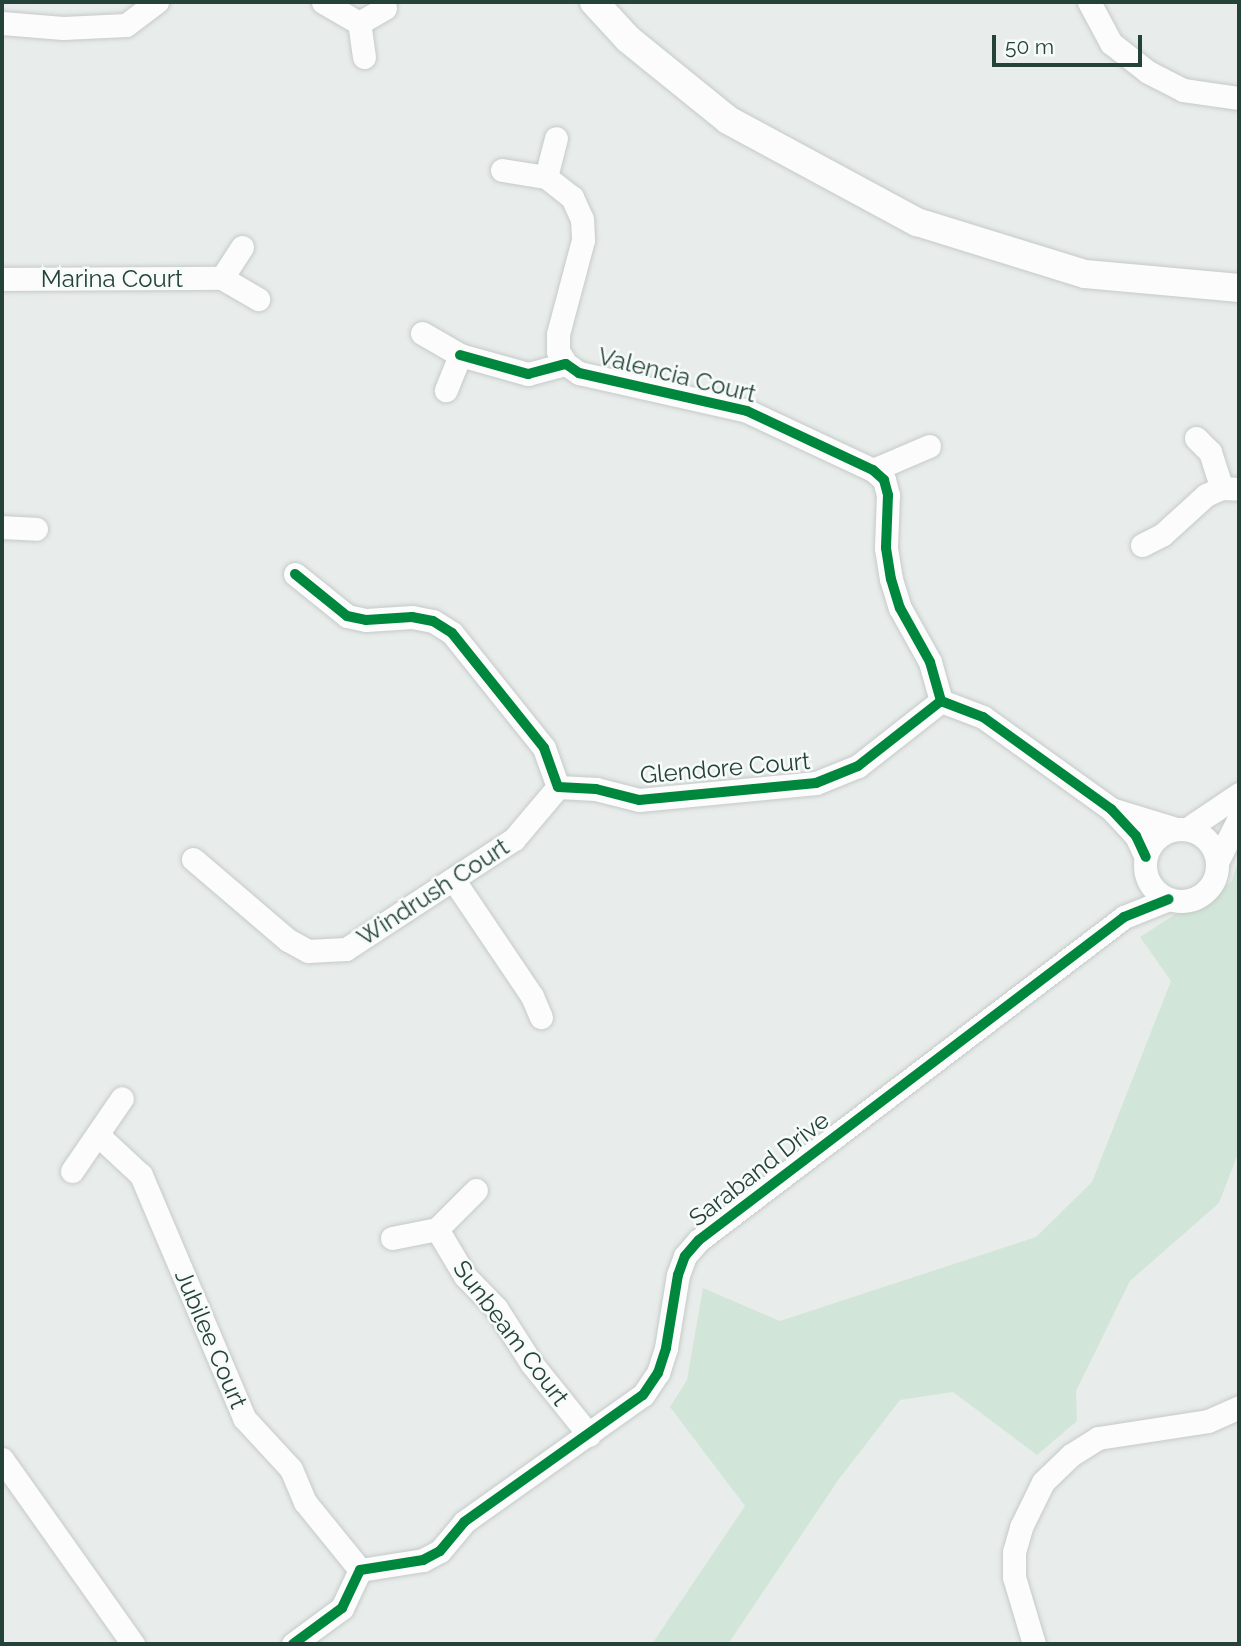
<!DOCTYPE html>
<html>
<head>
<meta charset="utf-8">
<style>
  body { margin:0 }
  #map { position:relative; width:1241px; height:1646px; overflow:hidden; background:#e8edeb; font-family:Raleway,sans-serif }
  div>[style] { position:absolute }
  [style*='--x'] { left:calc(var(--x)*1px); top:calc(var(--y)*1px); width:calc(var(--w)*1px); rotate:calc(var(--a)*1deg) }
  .green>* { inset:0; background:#d1e6d8 }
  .roads { filter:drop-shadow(0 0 2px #c5cac8) drop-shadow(0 0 2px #c5cac8) }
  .minor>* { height:23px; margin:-11.5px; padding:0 11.5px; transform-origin:11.5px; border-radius:11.5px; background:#fcfcfc }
  .minor>.ring { margin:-11.5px; padding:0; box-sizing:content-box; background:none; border:23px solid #fcfcfc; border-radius:50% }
  .tertiary>* { height:28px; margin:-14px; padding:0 14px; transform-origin:14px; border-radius:14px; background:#fcfcfc }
  .cycleway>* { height:10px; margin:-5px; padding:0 5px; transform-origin:5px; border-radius:5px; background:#00873e }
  span { translate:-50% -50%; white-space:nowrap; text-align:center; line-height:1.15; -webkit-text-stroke:5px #f7fbf9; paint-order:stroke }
  .street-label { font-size:24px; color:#24423a }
  .frame { position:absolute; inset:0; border:4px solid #24423a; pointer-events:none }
  .scale { position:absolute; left:992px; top:35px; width:150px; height:32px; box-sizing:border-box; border:4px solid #24423a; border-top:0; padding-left:9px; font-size:21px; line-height:24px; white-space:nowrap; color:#24423a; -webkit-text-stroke:5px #f7fbf9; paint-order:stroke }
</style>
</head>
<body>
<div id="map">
  <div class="green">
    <i style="clip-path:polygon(1239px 858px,1239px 1151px,1219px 1203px,1130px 1281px,1076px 1391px,1077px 1421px,1037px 1455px,953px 1392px,900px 1400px,839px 1479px,728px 1644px,652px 1644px,745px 1506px,670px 1407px,687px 1380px,703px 1288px,780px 1321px,1036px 1237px,1092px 1182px,1171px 981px,1140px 937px,1177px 913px,1198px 911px,1232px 881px)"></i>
  </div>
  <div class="roads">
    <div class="minor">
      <i style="--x:323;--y:2;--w:42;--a:30.3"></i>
      <i style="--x:1089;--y:2;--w:47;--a:61.8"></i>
      <i style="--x:1111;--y:43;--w:47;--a:38.1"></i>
      <i style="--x:1148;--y:72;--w:39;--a:27"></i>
      <i style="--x:1183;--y:90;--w:57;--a:8.1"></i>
      <i style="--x:2;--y:23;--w:61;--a:4.7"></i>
      <i style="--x:63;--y:28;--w:63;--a:-2.7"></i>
      <i style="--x:126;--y:25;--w:39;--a:-37"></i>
      <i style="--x:364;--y:57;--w:34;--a:-98"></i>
      <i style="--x:359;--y:23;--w:30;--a:-30"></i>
      <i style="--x:502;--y:170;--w:45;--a:9"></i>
      <i style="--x:546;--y:177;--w:40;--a:-75.6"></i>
      <i style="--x:546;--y:177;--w:33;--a:38"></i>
      <i style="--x:572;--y:197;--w:24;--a:66"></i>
      <i style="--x:582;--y:219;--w:21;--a:87"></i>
      <i style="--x:583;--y:240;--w:97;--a:104.9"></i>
      <i style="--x:558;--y:334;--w:17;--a:90"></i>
      <i style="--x:558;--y:351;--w:15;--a:58"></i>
      <i style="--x:242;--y:247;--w:37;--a:123"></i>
      <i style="--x:222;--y:278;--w:42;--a:30.3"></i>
      <i style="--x:2;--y:279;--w:220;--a:-0.3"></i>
      <i style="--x:422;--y:333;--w:44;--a:30.1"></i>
      <i style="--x:460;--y:355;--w:38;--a:112"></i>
      <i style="--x:460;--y:355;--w:71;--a:15.6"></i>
      <i style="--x:528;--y:374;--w:39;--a:-15"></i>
      <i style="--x:566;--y:364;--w:16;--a:35"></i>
      <i style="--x:579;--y:373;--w:172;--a:12.7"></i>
      <i style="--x:747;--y:411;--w:139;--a:25.1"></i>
      <i style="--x:873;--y:470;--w:15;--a:42"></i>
      <i style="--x:884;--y:480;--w:16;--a:75"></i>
      <i style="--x:888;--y:495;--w:53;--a:92.2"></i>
      <i style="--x:886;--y:548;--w:31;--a:81"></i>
      <i style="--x:891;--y:579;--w:30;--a:73"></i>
      <i style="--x:900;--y:608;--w:62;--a:60.9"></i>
      <i style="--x:930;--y:662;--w:41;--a:74.2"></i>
      <i style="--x:941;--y:701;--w:45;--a:20.9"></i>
      <i style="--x:983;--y:717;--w:158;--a:35.7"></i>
      <i style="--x:1111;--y:809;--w:37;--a:47"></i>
      <i style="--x:1136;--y:836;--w:23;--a:65"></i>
      <i style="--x:1196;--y:438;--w:20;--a:45"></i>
      <i style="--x:1210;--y:452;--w:38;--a:72"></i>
      <i style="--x:873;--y:470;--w:61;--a:-23.2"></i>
      <i style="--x:2;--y:527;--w:34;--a:3"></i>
      <i style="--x:1142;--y:545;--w:22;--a:-27"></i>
      <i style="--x:1162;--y:535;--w:59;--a:-42.3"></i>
      <i style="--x:1206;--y:495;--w:17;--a:-24"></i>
      <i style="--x:1222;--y:488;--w:17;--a:3"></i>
      <i style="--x:295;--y:574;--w:67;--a:38.9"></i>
      <i style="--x:347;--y:616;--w:19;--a:12"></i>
      <i style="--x:366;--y:620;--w:46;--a:-3.7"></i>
      <i style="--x:412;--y:617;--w:21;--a:11"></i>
      <i style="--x:433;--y:621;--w:22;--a:32"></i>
      <i style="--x:452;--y:633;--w:147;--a:51.3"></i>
      <i style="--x:544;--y:748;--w:41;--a:70.3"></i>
      <i style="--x:558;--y:787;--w:38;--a:3"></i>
      <i style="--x:596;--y:789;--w:44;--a:14.3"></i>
      <i style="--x:639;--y:800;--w:178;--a:-5.5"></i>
      <i style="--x:816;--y:783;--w:45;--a:-22"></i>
      <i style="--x:858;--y:766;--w:105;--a:-38.1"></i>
      <i style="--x:1114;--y:810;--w:65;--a:17"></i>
      <i style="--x:1187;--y:829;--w:63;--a:-33.9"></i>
      <i class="ring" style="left:1145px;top:829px;width:49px;height:49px"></i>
      <i style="--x:193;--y:859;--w:125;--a:40.5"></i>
      <i style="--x:288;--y:940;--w:23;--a:29"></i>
      <i style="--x:308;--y:951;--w:38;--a:-3"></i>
      <i style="--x:346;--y:949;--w:201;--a:-33.2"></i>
      <i style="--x:514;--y:839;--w:68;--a:-49.8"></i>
      <i style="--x:1217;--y:862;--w:49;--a:-63.4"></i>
      <i style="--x:453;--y:879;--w:141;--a:56"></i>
      <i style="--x:532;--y:996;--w:23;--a:67"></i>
      <i style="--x:99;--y:1136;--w:57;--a:42.9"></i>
      <i style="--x:141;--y:1175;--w:264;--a:67"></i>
      <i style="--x:244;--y:1418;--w:69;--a:47.3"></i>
      <i style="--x:291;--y:1469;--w:36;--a:67"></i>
      <i style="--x:305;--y:1502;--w:87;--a:51"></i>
      <i style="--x:72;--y:1171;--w:88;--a:-55.6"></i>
      <i style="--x:437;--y:1229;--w:55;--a:59.2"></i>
      <i style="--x:465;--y:1276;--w:45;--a:45.9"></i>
      <i style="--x:496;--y:1308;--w:67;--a:57.3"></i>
      <i style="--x:532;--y:1364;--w:91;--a:51.2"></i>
      <i style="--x:392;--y:1238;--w:46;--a:-11.3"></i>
      <i style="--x:437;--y:1229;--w:55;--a:-45"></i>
      <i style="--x:2;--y:1459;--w:227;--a:54.7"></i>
      <i style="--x:293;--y:1644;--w:61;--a:-36.3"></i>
      <i style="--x:342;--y:1608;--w:42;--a:-64.7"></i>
      <i style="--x:360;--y:1570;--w:64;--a:-9"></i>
      <i style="--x:423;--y:1560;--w:19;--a:-28"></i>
      <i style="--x:440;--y:1551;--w:38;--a:-50"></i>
      <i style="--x:464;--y:1522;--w:219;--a:-35.4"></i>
      <i style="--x:643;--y:1395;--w:27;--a:-56"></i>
      <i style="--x:658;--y:1373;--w:26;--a:-72"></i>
      <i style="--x:666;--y:1348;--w:74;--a:-80.7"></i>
      <i style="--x:678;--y:1275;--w:20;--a:-70"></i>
      <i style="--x:685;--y:1256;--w:21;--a:-49"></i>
      <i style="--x:699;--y:1240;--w:534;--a:-37.23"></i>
      <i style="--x:1124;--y:917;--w:48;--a:-21.8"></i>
      <i style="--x:1034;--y:1644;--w:70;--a:-106.6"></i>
      <i style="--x:1014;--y:1577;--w:25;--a:-90"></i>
      <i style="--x:1014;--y:1552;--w:26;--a:-74"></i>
      <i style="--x:1021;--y:1527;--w:50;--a:-63.9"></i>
      <i style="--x:1043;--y:1482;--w:39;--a:-44"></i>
      <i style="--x:1071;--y:1455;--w:32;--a:-32"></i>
      <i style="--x:1098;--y:1438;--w:111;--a:-8.8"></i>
      <i style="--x:1208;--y:1421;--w:34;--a:-24"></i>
    </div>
    <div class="tertiary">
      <i style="--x:594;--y:2;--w:50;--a:47.4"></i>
      <i style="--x:628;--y:39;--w:129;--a:39"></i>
      <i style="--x:728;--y:120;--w:215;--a:28.4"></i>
      <i style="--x:917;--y:222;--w:176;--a:17.2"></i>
      <i style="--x:1085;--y:274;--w:155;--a:5.2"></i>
    </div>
  </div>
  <div class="cycleway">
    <i style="--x:460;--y:355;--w:71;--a:15.6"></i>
    <i style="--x:528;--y:374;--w:39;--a:-15"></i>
    <i style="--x:566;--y:364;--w:16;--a:35"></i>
    <i style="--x:579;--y:373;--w:172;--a:12.7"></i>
    <i style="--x:747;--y:411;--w:139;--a:25.1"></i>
    <i style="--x:873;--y:470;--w:15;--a:42"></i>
    <i style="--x:884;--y:480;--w:16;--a:75"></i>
    <i style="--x:888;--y:495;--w:53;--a:92.2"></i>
    <i style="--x:886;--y:548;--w:31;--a:81"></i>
    <i style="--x:891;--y:579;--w:30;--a:73"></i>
    <i style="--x:900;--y:608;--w:62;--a:60.9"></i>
    <i style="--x:930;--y:662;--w:41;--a:74.2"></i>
    <i style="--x:941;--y:701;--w:45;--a:20.9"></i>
    <i style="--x:983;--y:717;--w:158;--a:35.7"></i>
    <i style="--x:1111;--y:809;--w:37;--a:47"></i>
    <i style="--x:1136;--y:836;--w:23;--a:65"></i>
    <i style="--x:295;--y:574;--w:67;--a:38.9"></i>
    <i style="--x:347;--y:616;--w:19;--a:12"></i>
    <i style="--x:366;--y:620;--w:46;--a:-3.7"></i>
    <i style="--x:412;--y:617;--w:21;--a:11"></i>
    <i style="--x:433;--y:621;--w:22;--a:32"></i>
    <i style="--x:452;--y:633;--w:147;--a:51.3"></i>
    <i style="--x:544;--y:748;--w:41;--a:70.3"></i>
    <i style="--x:558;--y:787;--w:38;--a:3"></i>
    <i style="--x:596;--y:789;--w:44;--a:14.3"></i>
    <i style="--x:639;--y:800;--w:178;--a:-5.5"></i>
    <i style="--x:816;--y:783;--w:45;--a:-22"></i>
    <i style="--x:858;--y:766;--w:105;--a:-38.1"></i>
    <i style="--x:293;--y:1644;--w:61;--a:-36.3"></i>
    <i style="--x:342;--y:1608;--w:42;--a:-64.7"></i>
    <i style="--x:360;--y:1570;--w:64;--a:-9"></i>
    <i style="--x:423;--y:1560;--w:19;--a:-28"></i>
    <i style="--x:440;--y:1551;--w:38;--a:-50"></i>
    <i style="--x:464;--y:1522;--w:219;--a:-35.4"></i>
    <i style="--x:643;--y:1395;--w:27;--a:-56"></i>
    <i style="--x:658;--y:1373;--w:26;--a:-72"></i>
    <i style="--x:666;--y:1348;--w:74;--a:-80.7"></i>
    <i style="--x:678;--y:1275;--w:20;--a:-70"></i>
    <i style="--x:685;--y:1256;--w:21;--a:-49"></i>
    <i style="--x:699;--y:1240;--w:534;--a:-37.23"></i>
    <i style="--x:1124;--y:917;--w:48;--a:-21.8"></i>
  </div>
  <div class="street-label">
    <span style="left:112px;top:279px">Marina Court</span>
    <span style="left:677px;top:375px;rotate:14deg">Valencia Court</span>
    <span style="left:725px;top:768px;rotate:-5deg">Glendore Court</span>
    <span style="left:433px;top:892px;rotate:-33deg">Windrush Court</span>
    <span style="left:759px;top:1169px;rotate:-38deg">Saraband Drive</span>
    <span style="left:511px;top:1333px;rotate:53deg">Sunbeam Court</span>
    <span style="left:211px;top:1339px;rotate:67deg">Jubilee Court</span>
  </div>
  <div class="frame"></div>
  <div class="scale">50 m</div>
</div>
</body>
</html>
